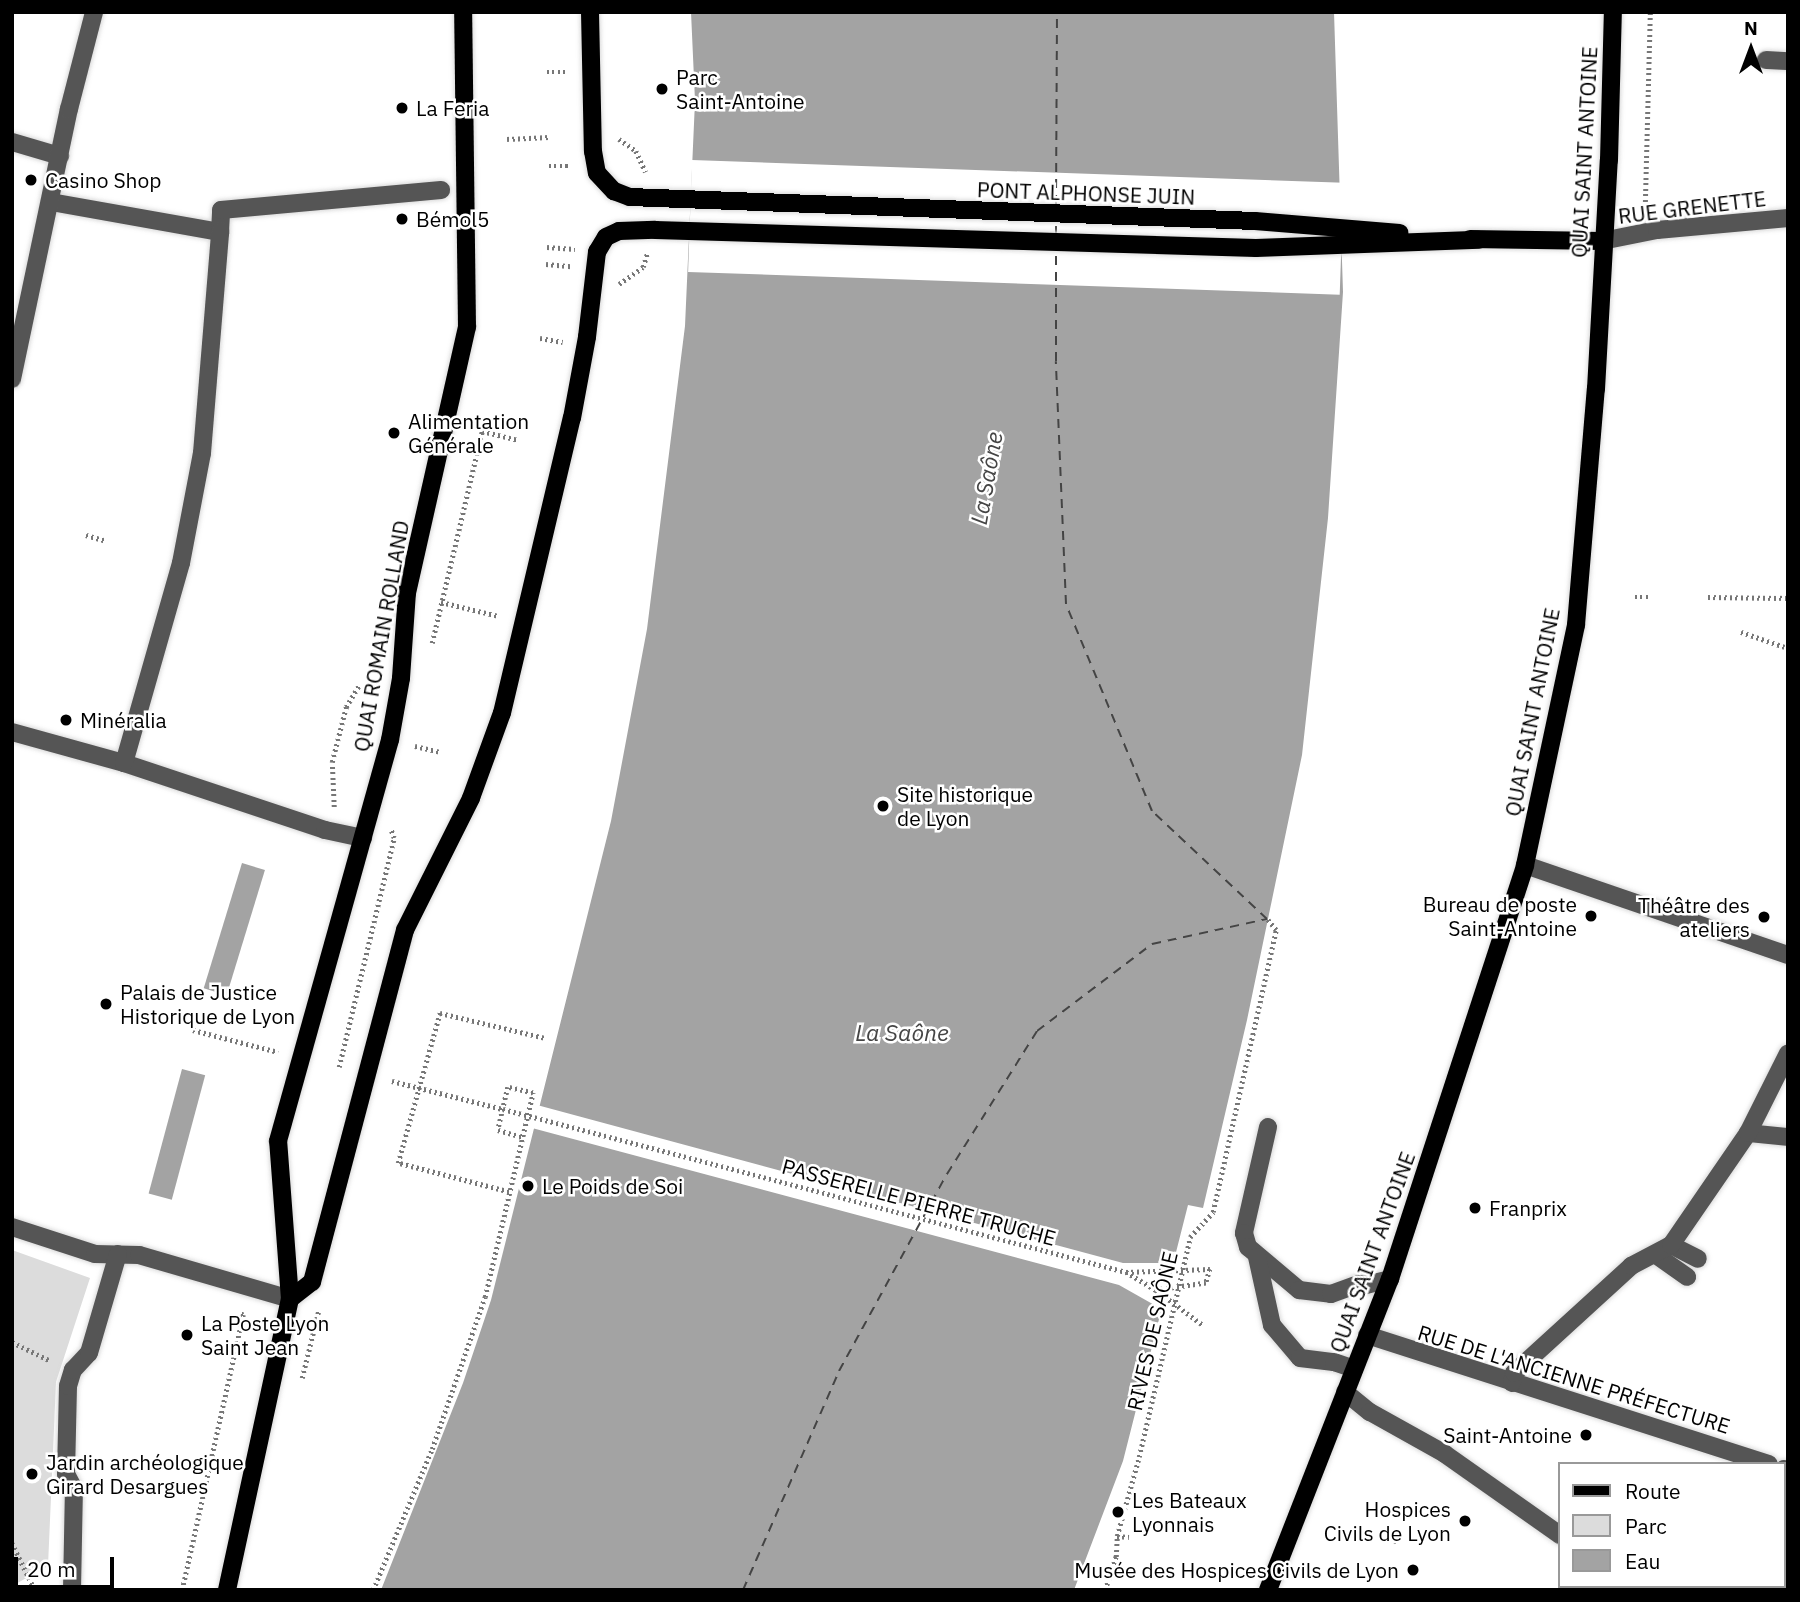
<!DOCTYPE html>
<html>
<head>
<meta charset="utf-8">
<style>
  body { margin:0 }
  #map { position:relative; width:1800px; height:1602px; overflow:hidden; background:#fff; font-family:"IBM Plex Sans",sans-serif }
  div>[style] { position:absolute }
  [style*='--x'] { left:calc(var(--x)*1px); top:calc(var(--y)*1px); width:calc(var(--w)*1px); rotate:calc(var(--a)*1deg) }
  .green>* { inset:0; background:#dcdcdc }
  .water>* { inset:0; background:#a3a3a3; transform-origin:0 0 }
  .pier>* { inset:0; background:#fff; transform-origin:0 0 }
  .ferry>* { height:2px; margin-top:-1px; transform-origin:0; background:repeating-linear-gradient(90deg,#444 0 9px,transparent 0 16px) }
  .path>* { height:4.5px; margin-top:-2.25px; transform-origin:0; background:repeating-linear-gradient(90deg,#777 0 2px,transparent 0 5.5px) }
  .roads { filter:drop-shadow(0 0 2px #dbdbdb) drop-shadow(0 0 2px #dbdbdb) }
  .minor>* { height:18px; margin:-9px; padding:0 9px; transform-origin:9px; border-radius:9px; background:#555 }
  .major>* { height:18px; margin:-9px; padding:0 9px; transform-origin:9px; border-radius:9px; background:#000 }
  .path-bridge>* { height:4.5px; margin-top:-2.25px; transform-origin:0; background:repeating-linear-gradient(90deg,#777 0 2px,transparent 0 5.5px) }
  .dots>* { width:19px; height:19px; translate:-50% -50%; box-sizing:border-box; border:4px solid #fff; border-radius:50% }
  span { translate:-50% -50%; white-space:nowrap; text-align:center; line-height:1.15; -webkit-text-stroke:5px #fff; paint-order:stroke }
  .poi-label { font-size:21px; color:#000 }
  .left { translate:0 -50%; text-align:left }
  .right { translate:-100% -50%; text-align:right }
  .street-label { font-size:21px; color:#000 }
  .water-label { font-size:23px; color:#444; font-style:italic }
  .frame { position:absolute; inset:0; border:14px solid #000; pointer-events:none }
  .legend { position:absolute; left:1558px; top:1462px; width:228px; height:126px; box-sizing:border-box; background:#fff; border:2px solid #999; margin:0; padding:9px 12px; list-style:none; font-size:21px; color:#000 }
  .legend li { display:flex; align-items:center; gap:14px; height:35px }
  .legend b { width:35px; border:2px solid #999 }
  .north { position:absolute; left:1716px; top:14px; width:70px; height:70px; -webkit-text-stroke:5px #fff; paint-order:stroke; rotate:0deg; font-size:19px; font-weight:700; line-height:28px; text-align:center; color:#000 }
  .north::after { content:''; display:block; margin:auto; width:24px; height:32px; background:#000; clip-path:polygon(50% 0,100% 100%,50% 72%,0 100%) }
  .scale { position:absolute; left:14px; top:1557px; width:100px; height:32px; box-sizing:border-box; border:4px solid #000; border-top:0; padding-left:9px; font-size:21px; line-height:24px; white-space:nowrap; color:#000; -webkit-text-stroke:5px #fff; paint-order:stroke }
</style>
</head>
<body>
<div id="map">
  <div class="green">
    <i style="clip-path:polygon(12px 1250px,90px 1278px,56px 1382px,48px 1566px,12px 1586px)"></i>
  </div>
  <div class="water">
    <i style="clip-path:polygon(691px 12px,1334px 12px,1343px 292px,1328px 518px,1302px 755px,1247px 1020px,1203px 1208px,1188px 1205px,1123px 1461px,1074px 1590px,381px 1590px,463px 1383px,491px 1300px,611px 821px,647px 629px,685px 326px,695px 101px)"></i>
    <i style="left:242px;top:863px;width:24px;height:131px;rotate:17deg"></i>
    <i style="left:182px;top:1069px;width:24px;height:129px;rotate:15deg"></i>
  </div>
  <div class="pier">
    <i style="left:692px;top:160px;width:652px;height:112px;rotate:2deg"></i>
    <i style="clip-path:polygon(537px 1105px,1123px 1263px,1178px 1263px,1165px 1311px,1119px 1285px,532px 1128px)"></i>
  </div>
  <div class="ferry">
    <i style="--x:1056;--y:204;--w:192;--a:-89.7"></i>
    <i style="--x:1056;--y:235;--w:15;--a:-90"></i>
    <i style="--x:743;--y:1590;--w:239;--a:-66.3"></i>
    <i style="--x:839;--y:1371;--w:225;--a:-61.3"></i>
    <i style="--x:947;--y:1174;--w:169;--a:-57.8"></i>
    <i style="--x:1037;--y:1031;--w:144;--a:-37.1"></i>
    <i style="--x:1152;--y:944;--w:118;--a:-12.3"></i>
    <i style="--x:1267;--y:919;--w:158;--a:-136.8"></i>
    <i style="--x:1152;--y:811;--w:224;--a:-112.6"></i>
    <i style="--x:1066;--y:604;--w:243;--a:-92.4"></i>
    <i style="--x:1056;--y:361;--w:110;--a:-90"></i>
  </div>
  <div class="path">
    <i style="--x:547;--y:72;--w:21;--a:0"></i>
    <i style="--x:507;--y:139;--w:42;--a:-2.7"></i>
    <i style="--x:619;--y:139;--w:21;--a:35"></i>
    <i style="--x:636;--y:151;--w:23;--a:65"></i>
    <i style="--x:549;--y:166;--w:21;--a:0"></i>
    <i style="--x:1645;--y:207;--w:195;--a:-88.5"></i>
    <i style="--x:547;--y:247;--w:28;--a:4"></i>
    <i style="--x:546;--y:264;--w:25;--a:5"></i>
    <i style="--x:619;--y:284;--w:29;--a:-35"></i>
    <i style="--x:643;--y:267;--w:14;--a:-73"></i>
    <i style="--x:540;--y:338;--w:23;--a:10"></i>
    <i style="--x:86;--y:535;--w:19;--a:16"></i>
    <i style="--x:1635;--y:597;--w:13;--a:0"></i>
    <i style="--x:1708;--y:597;--w:80;--a:0.7"></i>
    <i style="--x:441;--y:602;--w:60;--a:13.6"></i>
    <i style="--x:1741;--y:632;--w:46;--a:18.8"></i>
    <i style="--x:432;--y:643;--w:218;--a:-76.7"></i>
    <i style="--x:482;--y:431;--w:37;--a:14"></i>
    <i style="--x:415;--y:746;--w:27;--a:13"></i>
    <i style="--x:334;--y:807;--w:45;--a:-92.5"></i>
    <i style="--x:332;--y:762;--w:57;--a:-75.7"></i>
    <i style="--x:346;--y:707;--w:26;--a:-59"></i>
    <i style="--x:193;--y:1030;--w:88;--a:14.5"></i>
    <i style="--x:339;--y:1067;--w:236;--a:-76.5"></i>
    <i style="--x:394;--y:838;--w:9;--a:-111"></i>
    <i style="--x:392;--y:1081;--w:114;--a:14.2"></i>
    <i style="--x:509;--y:1192;--w:115;--a:-165.4"></i>
    <i style="--x:398;--y:1163;--w:156;--a:-74.4"></i>
    <i style="--x:440;--y:1013;--w:109;--a:13.3"></i>
    <i style="--x:1126;--y:1272;--w:35;--a:31"></i>
    <i style="--x:12;--y:1342;--w:41;--a:25.9"></i>
    <i style="--x:302;--y:1378;--w:71;--a:-76.2"></i>
    <i style="--x:1382;--y:1531;--w:19;--a:36"></i>
    <i style="--x:1117;--y:1536;--w:12;--a:5"></i>
    <i style="--x:12;--y:1543;--w:52;--a:63.9"></i>
    <i style="--x:182;--y:1590;--w:282;--a:-77.5"></i>
    <i style="--x:243;--y:1315;--w:4;--a:-153"></i>
    <i style="--x:373;--y:1590;--w:153;--a:-67.3"></i>
    <i style="--x:432;--y:1449;--w:161;--a:-70.8"></i>
    <i style="--x:485;--y:1297;--w:210;--a:-76.8"></i>
    <i style="--x:533;--y:1093;--w:26;--a:-167"></i>
    <i style="--x:508;--y:1087;--w:44;--a:103.1"></i>
    <i style="--x:498;--y:1130;--w:25;--a:16"></i>
    <i style="--x:1105;--y:1590;--w:35;--a:-72"></i>
    <i style="--x:1116;--y:1557;--w:21;--a:-87"></i>
    <i style="--x:1117;--y:1536;--w:82;--a:-74.4"></i>
    <i style="--x:1139;--y:1457;--w:226;--a:-76.9"></i>
    <i style="--x:1190;--y:1237;--w:34;--a:-47"></i>
    <i style="--x:1213;--y:1212;--w:289;--a:-77.4"></i>
    <i style="--x:1276;--y:930;--w:14;--a:-129"></i>
  </div>
  <div class="roads">
    <div class="minor">
      <i style="--x:1766;--y:60;--w:22;--a:3"></i>
      <i style="--x:12;--y:142;--w:50;--a:16.3"></i>
      <i style="--x:51;--y:202;--w:172;--a:10.1"></i>
      <i style="--x:220;--y:232;--w:22;--a:-87"></i>
      <i style="--x:221;--y:210;--w:221;--a:-5.2"></i>
      <i style="--x:1602;--y:241;--w:56;--a:-11.3"></i>
      <i style="--x:1657;--y:230;--w:132;--a:-5.2"></i>
      <i style="--x:12;--y:379;--w:276;--a:-78.1"></i>
      <i style="--x:69;--y:109;--w:100;--a:-75.5"></i>
      <i style="--x:12;--y:732;--w:116;--a:15.5"></i>
      <i style="--x:124;--y:763;--w:212;--a:18.4"></i>
      <i style="--x:325;--y:830;--w:39;--a:12"></i>
      <i style="--x:124;--y:763;--w:208;--a:-74.1"></i>
      <i style="--x:181;--y:563;--w:112;--a:-79.2"></i>
      <i style="--x:202;--y:453;--w:222;--a:-85.3"></i>
      <i style="--x:1525;--y:865;--w:278;--a:18.9"></i>
      <i style="--x:1268;--y:1127;--w:109;--a:102.8"></i>
      <i style="--x:1244;--y:1233;--w:15;--a:74"></i>
      <i style="--x:1248;--y:1247;--w:67;--a:40.1"></i>
      <i style="--x:1299;--y:1290;--w:32;--a:7"></i>
      <i style="--x:1331;--y:1294;--w:30;--a:-20"></i>
      <i style="--x:1359;--y:1284;--w:7;--a:8"></i>
      <i style="--x:1366;--y:1285;--w:25;--a:-14"></i>
      <i style="--x:1748;--y:1133;--w:40;--a:5.7"></i>
      <i style="--x:12;--y:1227;--w:87;--a:18"></i>
      <i style="--x:95;--y:1254;--w:44;--a:1.3"></i>
      <i style="--x:139;--y:1255;--w:157;--a:16.2"></i>
      <i style="--x:1671;--y:1245;--w:30;--a:27"></i>
      <i style="--x:1656;--y:1255;--w:38;--a:35"></i>
      <i style="--x:1257;--y:1257;--w:70;--a:77.6"></i>
      <i style="--x:1272;--y:1325;--w:43;--a:49.7"></i>
      <i style="--x:1300;--y:1358;--w:34;--a:7"></i>
      <i style="--x:1334;--y:1362;--w:21;--a:19"></i>
      <i style="--x:1367;--y:1335;--w:422;--a:17.8"></i>
      <i style="--x:1512;--y:1383;--w:10;--a:-79"></i>
      <i style="--x:1514;--y:1373;--w:159;--a:-42.4"></i>
      <i style="--x:1631;--y:1266;--w:45;--a:-27.7"></i>
      <i style="--x:1671;--y:1245;--w:136;--a:-55.5"></i>
      <i style="--x:1748;--y:1133;--w:89;--a:-63.4"></i>
      <i style="--x:1345;--y:1392;--w:32;--a:39"></i>
      <i style="--x:1370;--y:1412;--w:86;--a:29.2"></i>
      <i style="--x:1445;--y:1454;--w:141;--a:35.2"></i>
      <i style="--x:1784;--y:1469;--w:4;--a:14"></i>
      <i style="--x:1632;--y:1586;--w:6;--a:39"></i>
      <i style="--x:72;--y:1590;--w:101;--a:-88.9"></i>
      <i style="--x:74;--y:1489;--w:17;--a:-118"></i>
      <i style="--x:66;--y:1474;--w:88;--a:-88.7"></i>
      <i style="--x:68;--y:1386;--w:17;--a:-73"></i>
      <i style="--x:73;--y:1370;--w:23;--a:-47"></i>
      <i style="--x:89;--y:1353;--w:103;--a:-73.7"></i>
    </div>
    <div class="major">
      <i style="--x:590;--y:12;--w:139;--a:88.8"></i>
      <i style="--x:593;--y:151;--w:22;--a:80"></i>
      <i style="--x:597;--y:173;--w:25;--a:47"></i>
      <i style="--x:614;--y:191;--w:17;--a:21"></i>
      <i style="--x:630;--y:197;--w:625;--a:2.2"></i>
      <i style="--x:1255;--y:221;--w:145;--a:4.7"></i>
      <i style="--x:1470;--y:239;--w:132;--a:0.9"></i>
      <i style="--x:290;--y:1299;--w:28;--a:-38"></i>
      <i style="--x:312;--y:1282;--w:364;--a:-75.2"></i>
      <i style="--x:405;--y:930;--w:148;--a:-63.4"></i>
      <i style="--x:471;--y:798;--w:90;--a:-70"></i>
      <i style="--x:502;--y:713;--w:303;--a:-76.7"></i>
      <i style="--x:572;--y:418;--w:82;--a:-79.5"></i>
      <i style="--x:587;--y:337;--w:86;--a:-83.3"></i>
      <i style="--x:597;--y:252;--w:17;--a:-59"></i>
      <i style="--x:606;--y:237;--w:14;--a:-25"></i>
      <i style="--x:619;--y:231;--w:36;--a:-2"></i>
      <i style="--x:655;--y:230;--w:601;--a:1.72"></i>
      <i style="--x:1256;--y:248;--w:223;--a:-2.1"></i>
      <i style="--x:227;--y:1590;--w:298;--a:-77.8"></i>
      <i style="--x:290;--y:1299;--w:158;--a:-94.3"></i>
      <i style="--x:278;--y:1141;--w:416;--a:-74.4"></i>
      <i style="--x:390;--y:740;--w:63;--a:-79.9"></i>
      <i style="--x:401;--y:678;--w:85;--a:-86"></i>
      <i style="--x:407;--y:593;--w:273;--a:-77.3"></i>
      <i style="--x:467;--y:327;--w:315;--a:-90.7"></i>
      <i style="--x:1268;--y:1590;--w:334;--a:-68.6"></i>
      <i style="--x:1390;--y:1279;--w:435;--a:-71.9"></i>
      <i style="--x:1525;--y:865;--w:245;--a:-78"></i>
      <i style="--x:1576;--y:625;--w:237;--a:-85.2"></i>
      <i style="--x:1596;--y:389;--w:229;--a:-86.8"></i>
      <i style="--x:1609;--y:160;--w:148;--a:-88.5"></i>
    </div>
  </div>
  <div class="path-bridge">
    <i style="--x:503;--y:1109;--w:644;--a:14.66"></i>
    <i style="--x:1126;--y:1272;--w:84;--a:-2"></i>
    <i style="--x:1210;--y:1269;--w:15;--a:106"></i>
    <i style="--x:1206;--y:1283;--w:50;--a:172"></i>
    <i style="--x:1156;--y:1290;--w:59;--a:36.7"></i>
  </div>
  <div class="dots">
    <i style="left:662px;top:89px;background:#000"></i>
    <i style="left:402px;top:108px;background:#000"></i>
    <i style="left:31px;top:180px;background:#000"></i>
    <i style="left:402px;top:219px;background:#000"></i>
    <i style="left:394px;top:433px;background:#000"></i>
    <i style="left:66px;top:720px;background:#000"></i>
    <i style="left:883px;top:806px;background:#000"></i>
    <i style="left:1591px;top:916px;background:#000"></i>
    <i style="left:1764px;top:917px;background:#000"></i>
    <i style="left:106px;top:1004px;background:#000"></i>
    <i style="left:528px;top:1186px;background:#000"></i>
    <i style="left:1475px;top:1208px;background:#000"></i>
    <i style="left:187px;top:1335px;background:#000"></i>
    <i style="left:1586px;top:1435px;background:#000"></i>
    <i style="left:32px;top:1474px;background:#000"></i>
    <i style="left:1118px;top:1512px;background:#000"></i>
    <i style="left:1465px;top:1521px;background:#000"></i>
    <i style="left:1413px;top:1570px;background:#000"></i>
  </div>
  <div class="poi-label">
    <span class="left" style="left:676px;top:89px">Parc<br>Saint-Antoine</span>
    <span class="left" style="left:416px;top:108px">La Feria</span>
    <span class="left" style="left:45px;top:180px">Casino Shop</span>
    <span class="left" style="left:416px;top:219px">Bémol5</span>
    <span class="left" style="left:408px;top:433px">Alimentation<br>Générale</span>
    <span class="left" style="left:80px;top:720px">Minéralia</span>
    <span class="left" style="left:897px;top:806px">Site historique<br>de Lyon</span>
    <span class="right" style="left:1577px;top:916px">Bureau de poste<br>Saint-Antoine</span>
    <span class="right" style="left:1750px;top:917px">Théâtre des<br>ateliers</span>
    <span class="left" style="left:120px;top:1004px">Palais de Justice<br>Historique de Lyon</span>
    <span class="left" style="left:542px;top:1186px">Le Poids de Soi</span>
    <span class="left" style="left:1489px;top:1208px">Franprix</span>
    <span class="left" style="left:201px;top:1335px">La Poste Lyon<br>Saint Jean</span>
    <span class="right" style="left:1572px;top:1435px">Saint-Antoine</span>
    <span class="left" style="left:46px;top:1474px">Jardin archéologique<br>Girard Desargues</span>
    <span class="left" style="left:1132px;top:1512px">Les Bateaux<br>Lyonnais</span>
    <span class="right" style="left:1451px;top:1521px">Hospices<br>Civils de Lyon</span>
    <span class="right" style="left:1399px;top:1570px">Musée des Hospices Civils de Lyon</span>
  </div>
  <div class="street-label">
    <span style="left:1584px;top:152px;rotate:-87deg">QUAI SAINT ANTOINE</span>
    <span style="left:1086px;top:193px;rotate:2deg">PONT ALPHONSE JUIN</span>
    <span style="left:1692px;top:207px;rotate:-7deg">RUE GRENETTE</span>
    <span style="left:381px;top:636px;rotate:-80deg">QUAI ROMAIN ROLLAND</span>
    <span style="left:1532px;top:712px;rotate:-79deg">QUAI SAINT ANTOINE</span>
    <span style="left:919px;top:1202px;rotate:15deg">PASSERELLE PIERRE TRUCHE</span>
    <span style="left:1372px;top:1252px;rotate:-70deg">QUAI SAINT ANTOINE</span>
    <span style="left:1152px;top:1331px;rotate:-77deg">RIVES DE SAÔNE</span>
    <span style="left:1574px;top:1379px;rotate:17deg">RUE DE L'ANCIENNE PRÉFECTURE</span>
  </div>
  <div class="water-label">
    <span style="left:986px;top:478px;rotate:-80deg">La Saône</span>
    <span style="left:902px;top:1032px">La Saône</span>
  </div>
  <div class="frame"></div>
  <ul class="legend">
  <li><b style="height:9px;background:#000"></b>Route</li>
  <li><b style="height:19px;background:#dcdcdc"></b>Parc</li>
  <li><b style="height:19px;background:#a3a3a3"></b>Eau</li>
  </ul>
  <div class="north">N</div>
  <div class="scale">20 m</div>
</div>
</body>
</html>
